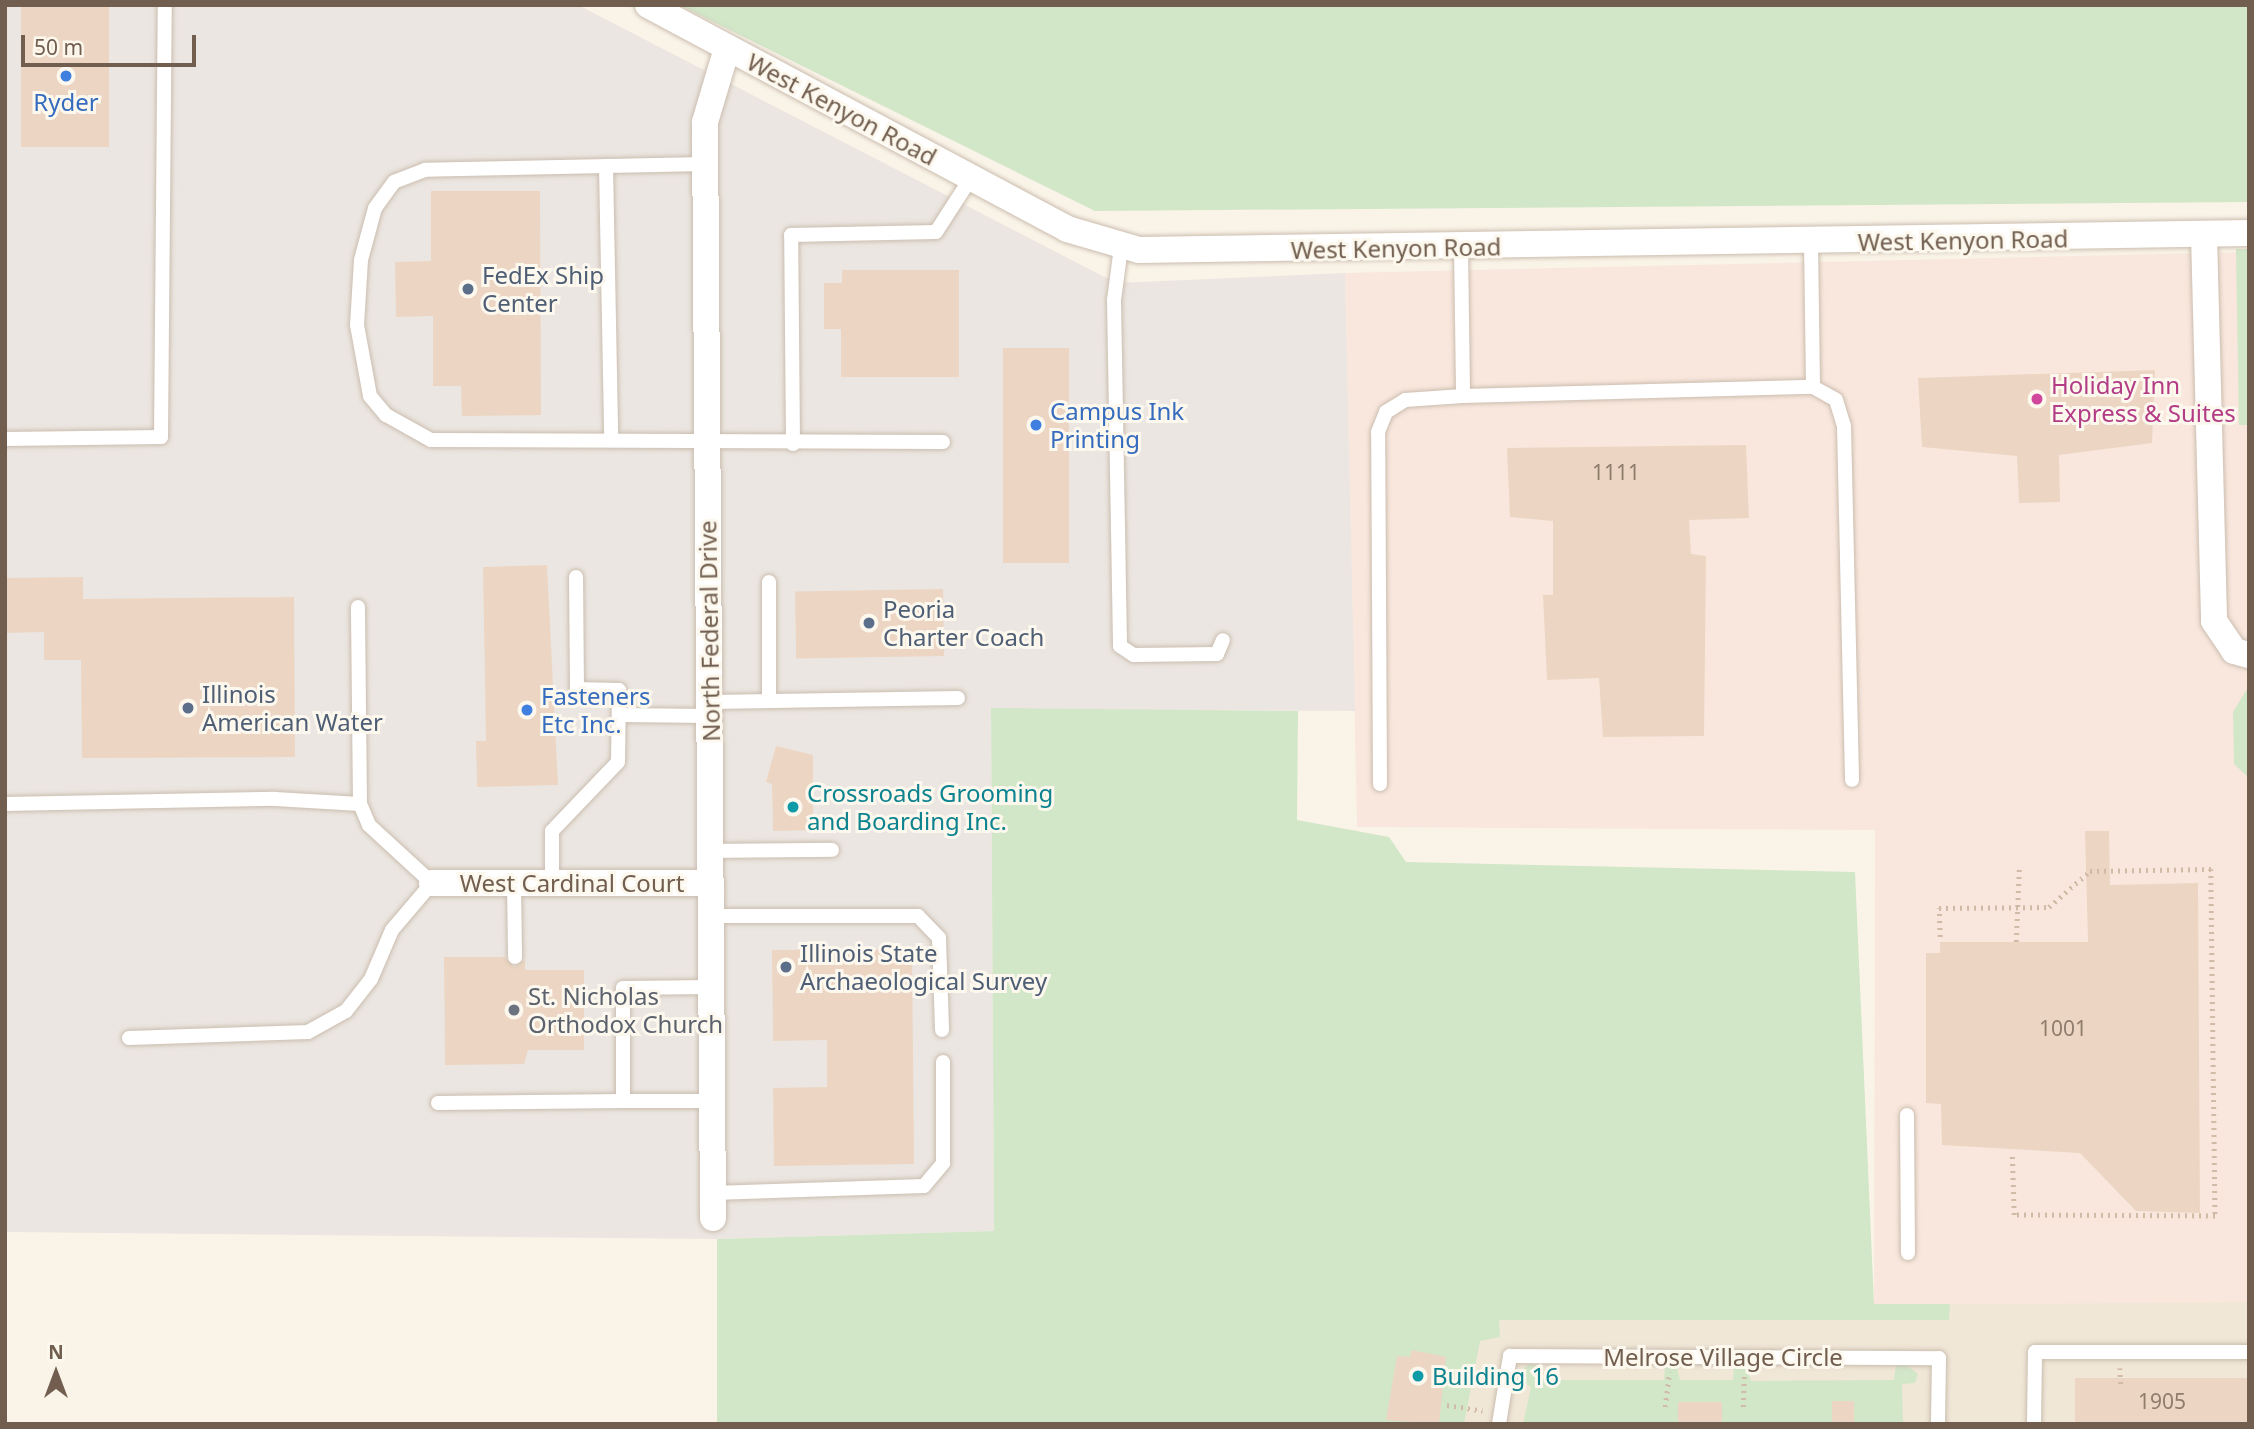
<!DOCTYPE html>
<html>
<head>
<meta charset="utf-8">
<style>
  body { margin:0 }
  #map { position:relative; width:2254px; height:1429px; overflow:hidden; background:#faf4e8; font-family:"Noto Sans",sans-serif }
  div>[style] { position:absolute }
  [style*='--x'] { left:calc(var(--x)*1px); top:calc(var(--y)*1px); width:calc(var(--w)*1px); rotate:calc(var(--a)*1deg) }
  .residential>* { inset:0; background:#f0e7d7; transform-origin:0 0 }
  .commercial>* { inset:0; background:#f9e7dd }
  .industrial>* { inset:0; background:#ebe6e1 }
  .green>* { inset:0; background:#d2e6c8 }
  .building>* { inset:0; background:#ecd6c3; transform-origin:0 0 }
  .path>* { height:4.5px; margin-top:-2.25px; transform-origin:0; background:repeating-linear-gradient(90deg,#d1baa6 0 2px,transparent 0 7px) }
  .roads { filter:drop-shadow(0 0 2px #cbbdaf) drop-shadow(0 0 2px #cbbdaf) }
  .service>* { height:14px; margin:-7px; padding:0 7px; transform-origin:7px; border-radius:7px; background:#fff }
  .minor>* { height:26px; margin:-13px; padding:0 13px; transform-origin:13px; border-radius:13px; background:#fff }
  .dots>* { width:19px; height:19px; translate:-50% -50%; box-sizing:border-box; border:4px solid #fdf8ee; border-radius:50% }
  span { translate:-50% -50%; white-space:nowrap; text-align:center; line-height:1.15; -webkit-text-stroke:6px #fdf8ee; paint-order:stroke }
  .number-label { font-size:21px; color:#907c6c }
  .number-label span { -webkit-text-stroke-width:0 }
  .shop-label { font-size:24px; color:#366cbe }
  .left { translate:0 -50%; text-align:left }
  .street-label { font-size:24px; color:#715e4f }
  .service-label { font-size:24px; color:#4e5e75 }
  .hotel-label { font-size:24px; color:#b23c85 }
  .culture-label { font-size:24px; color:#0d838f }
  .worship-label { font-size:24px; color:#5b616d }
  .frame { position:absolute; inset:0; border:7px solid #715e4f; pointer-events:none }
  .north { position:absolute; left:21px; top:1338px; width:70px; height:70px; -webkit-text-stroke:5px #fdf8ee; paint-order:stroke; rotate:0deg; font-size:19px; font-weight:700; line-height:28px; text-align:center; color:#715e4f }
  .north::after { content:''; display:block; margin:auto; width:24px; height:32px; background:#715e4f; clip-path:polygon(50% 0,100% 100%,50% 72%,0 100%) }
  .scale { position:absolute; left:21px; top:35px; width:175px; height:32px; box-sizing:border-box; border:4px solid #715e4f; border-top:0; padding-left:9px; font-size:21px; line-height:24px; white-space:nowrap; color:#715e4f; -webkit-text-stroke:5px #fdf8ee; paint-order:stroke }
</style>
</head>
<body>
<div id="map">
  <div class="residential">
    <i style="left:2249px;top:1302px;width:122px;height:884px;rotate:90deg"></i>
  </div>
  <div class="commercial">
    <i style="clip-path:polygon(2249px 252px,2249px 1302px,1874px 1305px,1875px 830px,1357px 827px,1345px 273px)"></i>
  </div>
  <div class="industrial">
    <i style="clip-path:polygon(5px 5px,578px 5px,1116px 283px,1345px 273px,1355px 711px,991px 709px,994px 1231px,717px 1239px,5px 1232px)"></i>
  </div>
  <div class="green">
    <i style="clip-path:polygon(679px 5px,2249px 5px,2249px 202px,1095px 211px)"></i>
    <i style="clip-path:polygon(2236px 249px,2249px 249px,2249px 425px,2239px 425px)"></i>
    <i style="clip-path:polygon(2249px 686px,2249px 778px,2234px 764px,2233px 712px)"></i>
    <i style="clip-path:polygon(991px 708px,1298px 711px,1297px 820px,1389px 837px,1406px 862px,1855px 872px,1874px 1304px,1950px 1304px,1949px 1320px,1499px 1320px,1500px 1337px,1480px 1341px,1464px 1424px,717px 1424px,717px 1239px,994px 1231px)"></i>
    <i style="clip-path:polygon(1745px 1362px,1751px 1381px,1894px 1380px,1896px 1364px,1904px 1363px,1918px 1374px,1915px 1383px,1902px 1384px,1903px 1424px,1523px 1424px,1531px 1387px,1514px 1377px,1530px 1363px,1538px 1365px,1539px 1380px,1664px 1380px,1665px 1365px,1676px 1363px,1680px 1380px,1733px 1380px,1734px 1366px)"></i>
  </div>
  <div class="building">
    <i style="left:21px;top:5px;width:88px;height:142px"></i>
    <i style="clip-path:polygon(431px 191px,540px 191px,541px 415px,462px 416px,461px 386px,433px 386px,433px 316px,396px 317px,395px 262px,431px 261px)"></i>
    <i style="clip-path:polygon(842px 270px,959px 270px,959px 377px,841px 377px,841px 329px,824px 329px,824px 283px,842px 283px)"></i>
    <i style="left:1003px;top:348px;width:66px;height:215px"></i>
    <i style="clip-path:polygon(2155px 370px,2152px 443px,2059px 455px,2060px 502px,2019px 503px,2017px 456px,1922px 447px,1918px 378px)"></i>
    <i style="clip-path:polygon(1746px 445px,1749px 518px,1689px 520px,1691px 554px,1706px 556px,1704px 736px,1603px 737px,1599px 678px,1547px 680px,1543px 595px,1553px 595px,1553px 521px,1510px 517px,1507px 448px)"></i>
    <i style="clip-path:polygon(547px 565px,558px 785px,477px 787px,476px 741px,486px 741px,483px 567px)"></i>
    <i style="clip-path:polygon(83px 577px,83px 599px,294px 597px,295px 757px,82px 758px,81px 660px,44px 660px,44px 632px,5px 633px,5px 578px)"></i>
    <i style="left:943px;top:589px;width:67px;height:148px;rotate:89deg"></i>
    <i style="clip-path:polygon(776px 746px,813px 755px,813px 830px,773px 831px,772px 784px,766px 782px)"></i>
    <i style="clip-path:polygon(2085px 831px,2109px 831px,2110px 885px,2198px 883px,2200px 1213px,2136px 1211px,2080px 1153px,1942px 1145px,1941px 1104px,1926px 1103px,1926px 953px,1940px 953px,1940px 942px,2088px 942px)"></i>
    <i style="clip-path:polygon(912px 949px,914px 1164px,774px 1166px,773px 1088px,827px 1087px,827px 1040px,773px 1041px,772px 950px)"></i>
    <i style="clip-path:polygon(444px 957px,505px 957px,514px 967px,525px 960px,525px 970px,584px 970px,584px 1050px,528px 1050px,524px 1064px,445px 1065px)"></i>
    <i style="clip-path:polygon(1412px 1350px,1446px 1357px,1439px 1424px,1386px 1420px,1397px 1356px,1410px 1357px)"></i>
    <i style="left:2075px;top:1378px;width:174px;height:46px"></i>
    <i style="left:1854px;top:1401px;width:23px;height:22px;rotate:90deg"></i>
    <i style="left:1678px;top:1402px;width:44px;height:22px"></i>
  </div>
  <div class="path">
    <i style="--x:1940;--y:937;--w:29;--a:-92"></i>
    <i style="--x:1939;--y:908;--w:110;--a:-0.5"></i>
    <i style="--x:2049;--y:907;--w:55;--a:-41.3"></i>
    <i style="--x:2090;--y:871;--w:121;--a:-0.9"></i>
    <i style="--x:2211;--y:869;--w:347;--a:89.3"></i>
    <i style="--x:2215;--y:1216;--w:201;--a:-179.7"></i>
    <i style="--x:2014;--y:1215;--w:63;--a:-91.8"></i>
    <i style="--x:2016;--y:942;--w:73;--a:-87.6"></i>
    <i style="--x:2120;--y:1368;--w:21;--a:87"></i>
    <i style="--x:1447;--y:1405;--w:36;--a:9"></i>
    <i style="--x:1665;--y:1407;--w:35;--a:-83"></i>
    <i style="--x:1743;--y:1407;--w:32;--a:-88"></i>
  </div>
  <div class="roads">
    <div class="service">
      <i style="--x:705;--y:164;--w:280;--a:178.8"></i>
      <i style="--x:425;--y:170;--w:33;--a:159"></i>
      <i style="--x:394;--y:182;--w:32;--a:126"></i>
      <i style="--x:375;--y:208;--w:54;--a:105.1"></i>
      <i style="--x:361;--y:260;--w:65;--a:93.5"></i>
      <i style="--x:357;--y:325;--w:72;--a:79.6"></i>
      <i style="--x:370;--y:396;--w:25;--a:50"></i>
      <i style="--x:386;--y:415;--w:51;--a:29.1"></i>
      <i style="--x:431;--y:440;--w:512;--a:0.22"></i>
      <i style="--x:606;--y:166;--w:271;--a:88.9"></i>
      <i style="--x:1811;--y:242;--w:145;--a:89.2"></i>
      <i style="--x:1813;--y:387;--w:26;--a:29"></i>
      <i style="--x:1836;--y:400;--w:27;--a:73"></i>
      <i style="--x:1844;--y:426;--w:354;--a:88.7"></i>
      <i style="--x:1121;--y:247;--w:53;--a:97.5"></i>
      <i style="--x:1114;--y:300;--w:346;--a:89"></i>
      <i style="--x:1120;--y:646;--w:17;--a:33"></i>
      <i style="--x:1134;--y:655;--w:83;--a:-0.7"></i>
      <i style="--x:1217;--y:654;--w:15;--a:-67"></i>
      <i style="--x:1461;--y:247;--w:149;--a:89.2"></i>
      <i style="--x:5;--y:439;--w:156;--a:-0.7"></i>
      <i style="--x:161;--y:437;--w:432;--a:-89.5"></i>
      <i style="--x:793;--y:444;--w:209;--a:-90.5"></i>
      <i style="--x:791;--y:235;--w:145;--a:-1.2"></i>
      <i style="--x:936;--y:232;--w:64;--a:-57.1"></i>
      <i style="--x:769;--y:582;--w:119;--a:90"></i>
      <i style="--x:710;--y:702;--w:248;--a:-0.9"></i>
      <i style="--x:619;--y:715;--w:90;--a:0.6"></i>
      <i style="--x:1380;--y:784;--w:352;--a:-90.3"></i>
      <i style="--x:1378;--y:432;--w:22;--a:-68"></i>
      <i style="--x:1386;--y:412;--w:22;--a:-32"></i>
      <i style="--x:1405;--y:400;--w:58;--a:-3.9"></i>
      <i style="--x:1463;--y:396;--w:350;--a:-1.5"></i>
      <i style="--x:5;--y:804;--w:270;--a:-1.1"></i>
      <i style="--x:275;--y:799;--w:85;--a:3.4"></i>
      <i style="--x:710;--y:851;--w:122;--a:-0.5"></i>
      <i style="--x:514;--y:882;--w:75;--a:89.2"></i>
      <i style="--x:552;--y:882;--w:51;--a:-90"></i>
      <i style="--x:552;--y:831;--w:95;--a:-46.3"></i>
      <i style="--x:618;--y:762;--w:72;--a:-89.2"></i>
      <i style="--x:619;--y:690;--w:42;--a:-178.6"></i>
      <i style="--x:577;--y:689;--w:112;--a:-90.5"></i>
      <i style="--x:711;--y:916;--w:207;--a:0"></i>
      <i style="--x:918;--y:916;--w:30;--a:46"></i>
      <i style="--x:939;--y:938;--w:92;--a:88.1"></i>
      <i style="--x:129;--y:1038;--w:179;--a:-1.9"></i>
      <i style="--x:308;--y:1032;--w:43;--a:-28.9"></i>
      <i style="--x:346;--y:1011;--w:41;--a:-52"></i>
      <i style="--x:371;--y:979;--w:53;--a:-66.8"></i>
      <i style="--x:392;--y:930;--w:62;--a:-49.6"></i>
      <i style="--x:432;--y:883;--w:86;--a:-137.4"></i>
      <i style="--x:369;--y:825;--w:23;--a:-113"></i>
      <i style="--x:360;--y:804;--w:197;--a:-90.6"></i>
      <i style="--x:623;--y:1101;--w:89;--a:0"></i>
      <i style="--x:438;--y:1103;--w:185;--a:-0.6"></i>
      <i style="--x:623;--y:1101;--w:113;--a:-90"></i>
      <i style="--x:623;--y:988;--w:88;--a:-0.7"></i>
      <i style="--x:1907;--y:1115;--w:138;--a:89.6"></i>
      <i style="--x:713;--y:1193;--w:211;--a:-1.9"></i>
      <i style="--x:924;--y:1186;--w:30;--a:-50"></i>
      <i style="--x:943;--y:1163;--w:101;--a:-90"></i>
      <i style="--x:1499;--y:1424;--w:69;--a:-80.8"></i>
      <i style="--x:1510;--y:1356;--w:429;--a:0.3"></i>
      <i style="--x:1939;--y:1358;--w:66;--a:90.9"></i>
      <i style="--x:2034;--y:1424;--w:72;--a:-89.2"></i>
      <i style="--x:2035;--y:1352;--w:214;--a:0"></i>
    </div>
    <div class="minor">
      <i style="--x:648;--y:5;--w:475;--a:28.1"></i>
      <i style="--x:1067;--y:229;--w:75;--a:16.3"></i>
      <i style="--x:1139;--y:250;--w:1110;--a:-0.88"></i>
      <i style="--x:2204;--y:235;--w:386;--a:88.5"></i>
      <i style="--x:2214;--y:621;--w:36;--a:56"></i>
      <i style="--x:2234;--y:651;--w:16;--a:15"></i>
      <i style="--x:432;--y:883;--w:279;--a:0"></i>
      <i style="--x:713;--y:1218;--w:1096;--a:-90.42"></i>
      <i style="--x:705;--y:122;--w:77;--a:-73.4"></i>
    </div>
  </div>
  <div class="dots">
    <i style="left:66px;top:76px;background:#3f7fe0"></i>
    <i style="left:468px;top:289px;background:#5c6f8a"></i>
    <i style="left:2037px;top:399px;background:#d1479c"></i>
    <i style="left:1036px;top:425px;background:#3f7fe0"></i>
    <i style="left:869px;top:623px;background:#5c6f8a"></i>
    <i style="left:188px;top:708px;background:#5c6f8a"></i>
    <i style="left:527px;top:710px;background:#3f7fe0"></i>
    <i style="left:793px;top:807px;background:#0f9aa8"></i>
    <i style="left:786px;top:967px;background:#5c6f8a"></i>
    <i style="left:514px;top:1010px;background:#6b7280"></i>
    <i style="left:1418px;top:1376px;background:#0f9aa8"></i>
  </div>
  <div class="number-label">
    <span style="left:1616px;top:472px">1111</span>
    <span style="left:2063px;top:1028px">1001</span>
    <span style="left:2162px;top:1401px">1905</span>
  </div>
  <div class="shop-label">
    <span style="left:66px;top:102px">Ryder</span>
    <span class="left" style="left:1050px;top:425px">Campus Ink<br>Printing</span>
    <span class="left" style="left:541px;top:710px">Fasteners<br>Etc Inc.</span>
  </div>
  <div class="street-label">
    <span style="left:842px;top:109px;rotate:28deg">West Kenyon Road</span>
    <span style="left:1963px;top:240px;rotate:-1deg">West Kenyon Road</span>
    <span style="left:1396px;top:248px;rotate:-1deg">West Kenyon Road</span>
    <span style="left:709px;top:631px;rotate:-91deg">North Federal Drive</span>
    <span style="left:572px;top:883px">West Cardinal Court</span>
    <span style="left:1723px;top:1357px">Melrose Village Circle</span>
  </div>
  <div class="service-label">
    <span class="left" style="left:482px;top:289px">FedEx Ship<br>Center</span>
    <span class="left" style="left:883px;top:623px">Peoria<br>Charter Coach</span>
    <span class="left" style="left:202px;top:708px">Illinois<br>American Water</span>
    <span class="left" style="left:800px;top:967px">Illinois State<br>Archaeological Survey</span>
  </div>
  <div class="hotel-label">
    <span class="left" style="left:2051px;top:399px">Holiday Inn<br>Express &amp; Suites</span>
  </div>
  <div class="culture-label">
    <span class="left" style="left:807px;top:807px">Crossroads Grooming<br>and Boarding Inc.</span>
    <span class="left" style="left:1432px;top:1376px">Building 16</span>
  </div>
  <div class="worship-label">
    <span class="left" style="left:528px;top:1010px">St. Nicholas<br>Orthodox Church</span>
  </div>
  <div class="frame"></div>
  <div class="north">N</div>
  <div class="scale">50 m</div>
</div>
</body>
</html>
